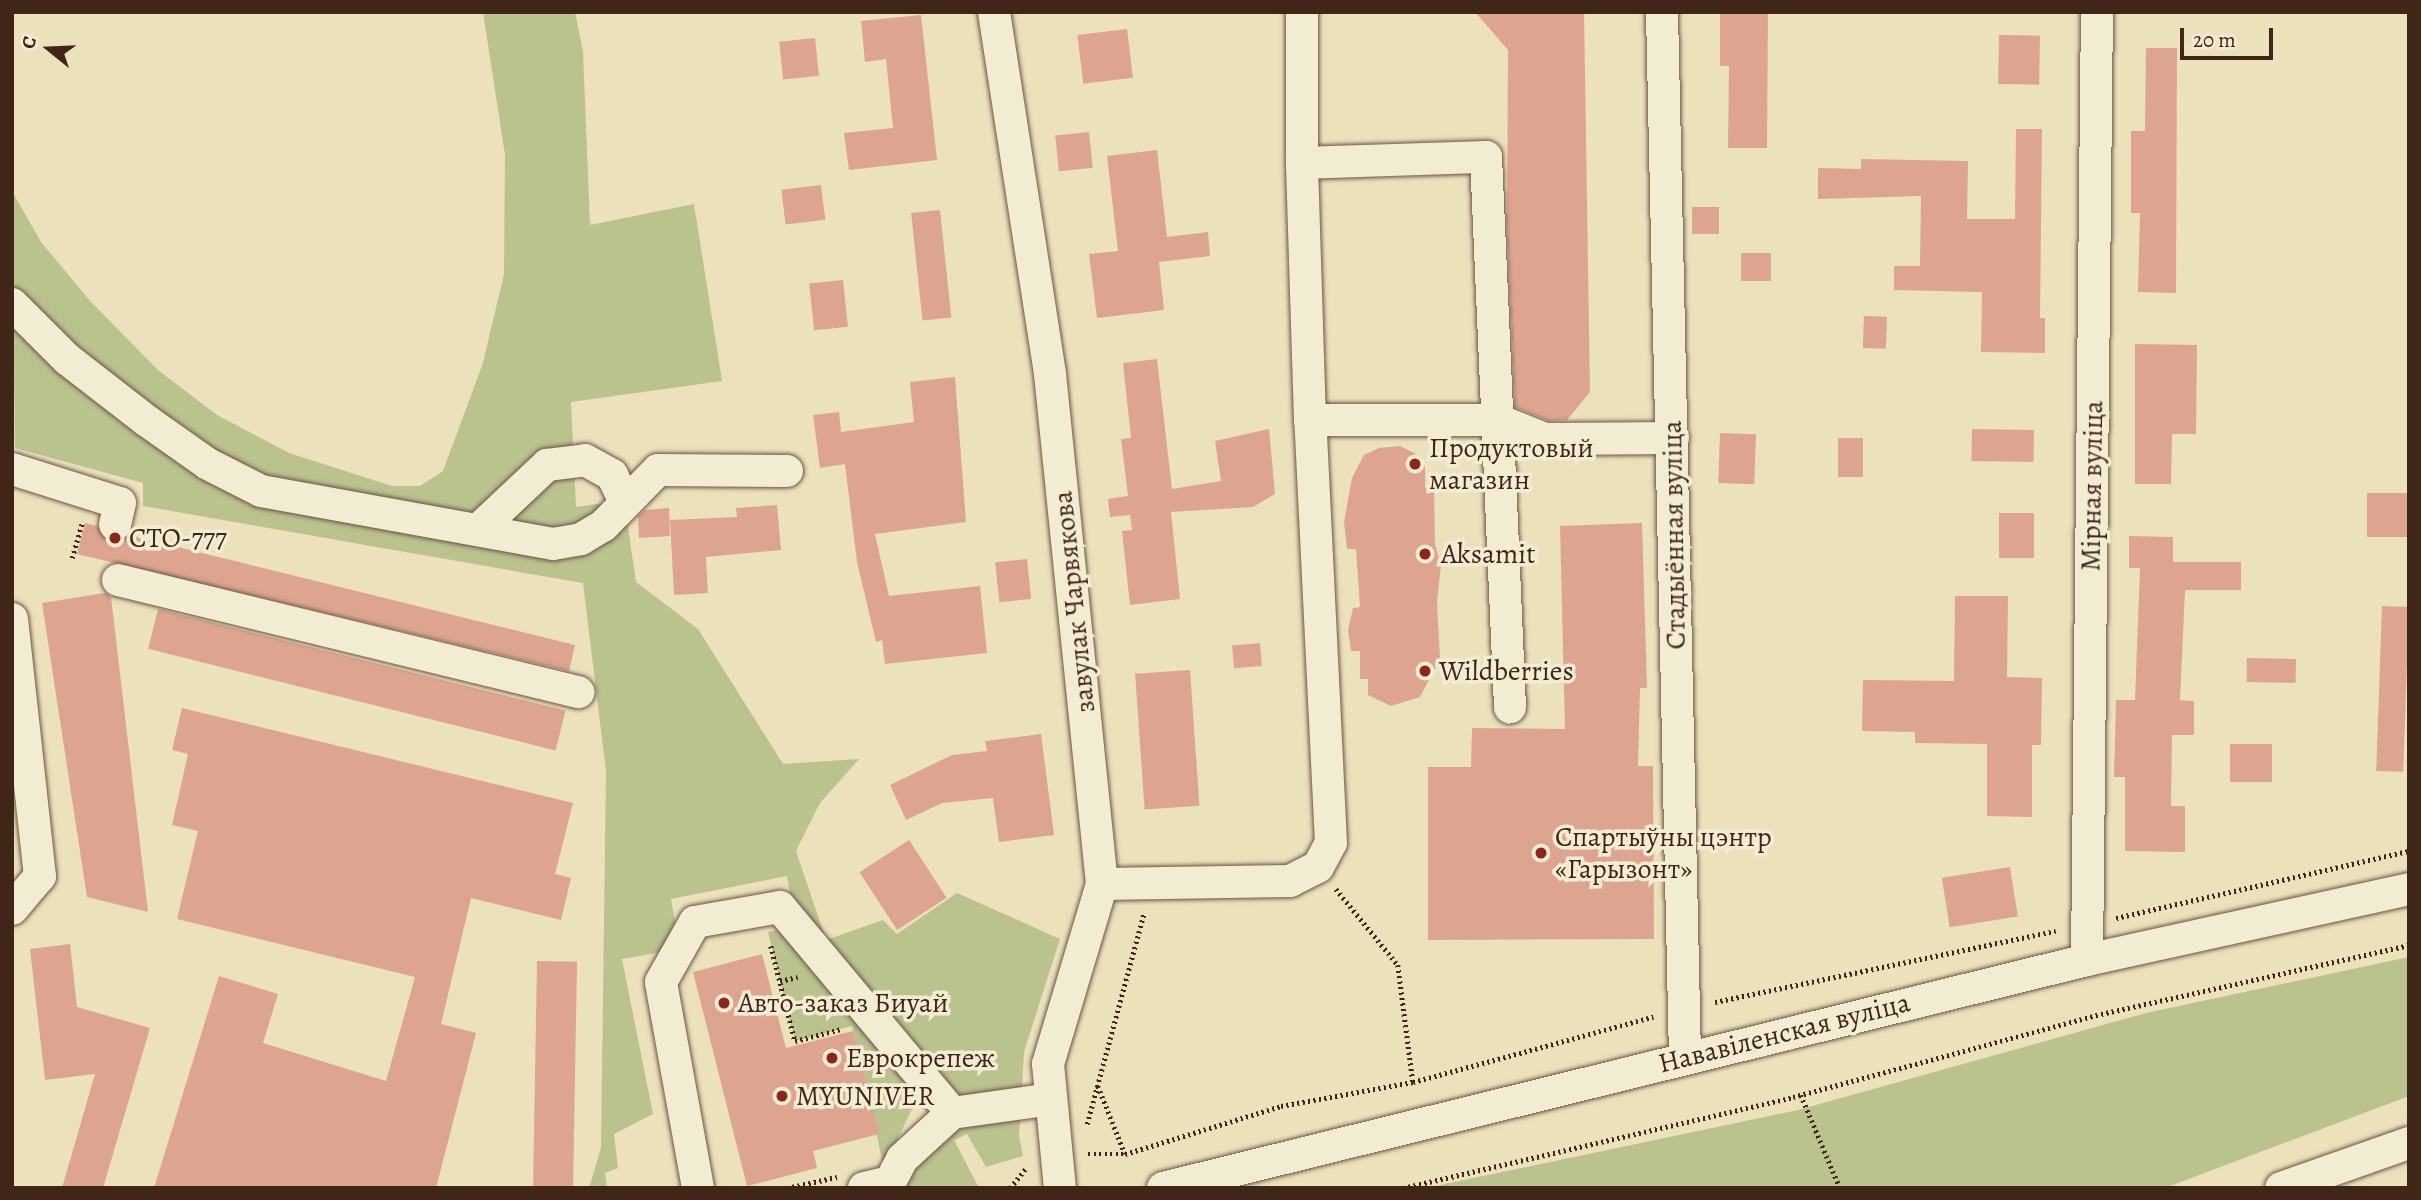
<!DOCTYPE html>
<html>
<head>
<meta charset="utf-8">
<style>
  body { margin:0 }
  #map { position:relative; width:2421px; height:1200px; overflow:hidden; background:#ebe1bb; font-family:Alegreya,serif }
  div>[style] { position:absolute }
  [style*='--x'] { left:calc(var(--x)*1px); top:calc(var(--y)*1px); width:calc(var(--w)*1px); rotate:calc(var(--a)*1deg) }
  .green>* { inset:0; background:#bac28e }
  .building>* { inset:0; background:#dda58f; transform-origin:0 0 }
  .path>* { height:4.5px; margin-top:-2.25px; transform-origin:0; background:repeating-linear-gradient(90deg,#402619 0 2px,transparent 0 5.5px) }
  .roads { filter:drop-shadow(0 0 2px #6b5542) drop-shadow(0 0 2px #6b5542) }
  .minor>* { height:32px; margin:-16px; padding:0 16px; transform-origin:16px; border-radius:16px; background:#f2ecd3 }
  .dots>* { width:19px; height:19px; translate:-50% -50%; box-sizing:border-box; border:4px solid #f2ecd3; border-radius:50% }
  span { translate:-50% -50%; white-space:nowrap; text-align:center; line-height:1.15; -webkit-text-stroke:7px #f2ecd3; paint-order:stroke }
  .poi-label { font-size:28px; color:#402619 }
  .left { translate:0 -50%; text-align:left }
  .street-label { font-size:28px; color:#402619 }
  .frame { position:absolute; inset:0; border:14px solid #402619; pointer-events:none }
  .north { position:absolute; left:14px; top:14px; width:70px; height:70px; -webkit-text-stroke:5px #f2ecd3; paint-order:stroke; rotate:288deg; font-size:19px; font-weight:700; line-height:28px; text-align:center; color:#402619 }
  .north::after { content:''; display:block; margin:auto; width:24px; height:32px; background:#402619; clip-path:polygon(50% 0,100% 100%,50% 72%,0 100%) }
  .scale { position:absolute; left:2180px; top:28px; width:93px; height:32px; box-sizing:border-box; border:4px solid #402619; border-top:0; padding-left:9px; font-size:21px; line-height:24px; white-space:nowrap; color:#402619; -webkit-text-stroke:5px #f2ecd3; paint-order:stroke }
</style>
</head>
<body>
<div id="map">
  <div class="green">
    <i style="clip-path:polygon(483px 12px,575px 12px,583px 52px,590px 225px,694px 204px,722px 381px,571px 402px,576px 507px,624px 500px,636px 582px,698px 629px,783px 764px,859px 759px,820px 803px,796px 851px,826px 940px,883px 920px,897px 934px,957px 893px,1060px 939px,1024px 1052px,1019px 1136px,1023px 1156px,986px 1167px,967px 1134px,954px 1140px,979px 1188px,892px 1188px,952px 1113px,795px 925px,787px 876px,671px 899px,680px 949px,622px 959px,653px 1114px,614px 1134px,618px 1168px,605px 1173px,607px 1188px,589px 1188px,601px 1148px,606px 771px,583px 583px,143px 506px,143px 483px,15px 448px,12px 191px,41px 242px,91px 302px,158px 370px,217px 415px,289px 453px,392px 486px,420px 486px,443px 471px,483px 363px,504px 274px,505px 155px)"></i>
    <i style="clip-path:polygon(782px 929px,921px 1090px,884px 1168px,852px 1026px,795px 1041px,768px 932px)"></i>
    <i style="clip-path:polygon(2409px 957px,2409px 1096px,2165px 1188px,1426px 1188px,1798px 1110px,2146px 1013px)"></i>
  </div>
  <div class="building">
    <i style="clip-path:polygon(1475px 12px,1584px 12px,1590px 392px,1567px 420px,1549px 421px,1515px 407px,1507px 223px,1508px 50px)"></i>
    <i style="clip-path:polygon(1720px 13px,1768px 13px,1767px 148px,1728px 148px,1729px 66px,1720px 66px)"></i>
    <i style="clip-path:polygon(921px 15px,937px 160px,849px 170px,844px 133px,893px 128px,886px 59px,865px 62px,861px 21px)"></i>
    <i style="left:1127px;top:29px;width:49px;height:50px;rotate:83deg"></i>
    <i style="left:1999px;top:35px;width:41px;height:49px;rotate:1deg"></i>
    <i style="left:815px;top:38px;width:38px;height:36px;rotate:84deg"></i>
    <i style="clip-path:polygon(2146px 48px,2177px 48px,2176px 293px,2138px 292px,2140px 213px,2131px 213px,2131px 131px,2145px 131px)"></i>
    <i style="clip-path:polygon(2016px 129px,2042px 129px,2040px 318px,2045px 318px,2045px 353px,1981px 352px,1982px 292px,1894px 290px,1894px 266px,1920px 266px,1921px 196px,1818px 199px,1818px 168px,1861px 169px,1861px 159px,1968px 161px,1967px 219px,2015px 219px)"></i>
    <i style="left:1089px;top:132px;width:36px;height:34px;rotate:84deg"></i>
    <i style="clip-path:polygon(1157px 150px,1167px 237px,1208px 232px,1210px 256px,1159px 262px,1164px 310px,1097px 318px,1089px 254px,1118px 251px,1107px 156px)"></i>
    <i style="left:821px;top:185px;width:35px;height:40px;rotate:83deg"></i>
    <i style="left:1692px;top:207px;width:27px;height:27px"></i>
    <i style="left:940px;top:210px;width:108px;height:29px;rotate:84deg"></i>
    <i style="left:1741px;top:253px;width:30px;height:28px"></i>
    <i style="left:843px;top:280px;width:47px;height:34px;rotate:84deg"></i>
    <i style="left:1864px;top:316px;width:23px;height:32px;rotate:2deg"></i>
    <i style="clip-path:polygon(2135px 344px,2197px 345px,2196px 434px,2172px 434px,2171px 484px,2135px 484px)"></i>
    <i style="clip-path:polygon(1157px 359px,1172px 489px,1221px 481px,1215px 441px,1269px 429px,1275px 494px,1253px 507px,1171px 512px,1180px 599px,1130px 605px,1122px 531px,1132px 530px,1130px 515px,1110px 517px,1108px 499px,1128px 496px,1121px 439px,1131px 438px,1123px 363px)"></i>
    <i style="clip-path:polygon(955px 377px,966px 522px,875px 534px,889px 596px,980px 586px,987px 653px,885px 664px,882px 640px,876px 642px,857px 562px,845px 464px,820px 468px,813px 415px,839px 412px,841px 432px,914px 422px,910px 382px)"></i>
    <i style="left:1972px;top:429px;width:62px;height:32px;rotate:1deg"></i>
    <i style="left:1720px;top:433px;width:36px;height:50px;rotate:2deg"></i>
    <i style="left:1838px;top:438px;width:25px;height:39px"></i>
    <i style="clip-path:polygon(1400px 446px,1418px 455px,1425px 467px,1425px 488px,1434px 486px,1435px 545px,1441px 565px,1437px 602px,1440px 659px,1420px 697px,1391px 706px,1368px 695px,1368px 679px,1360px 679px,1360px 651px,1351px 651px,1348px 630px,1353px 608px,1360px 607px,1356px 549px,1347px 549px,1344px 522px,1352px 478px,1364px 455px,1379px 448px)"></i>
    <i style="left:2367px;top:493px;width:42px;height:44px"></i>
    <i style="clip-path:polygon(777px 505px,781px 550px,706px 557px,708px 593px,674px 595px,670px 520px,737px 517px,736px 508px)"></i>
    <i style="clip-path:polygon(669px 508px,670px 536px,639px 538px,638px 516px,645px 510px)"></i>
    <i style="left:1999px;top:513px;width:35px;height:45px"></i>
    <i style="clip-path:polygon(85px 523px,97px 526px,110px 542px,129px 535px,575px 645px,569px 671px,77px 554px)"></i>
    <i style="clip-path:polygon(1642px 523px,1647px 688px,1640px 688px,1638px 766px,1653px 766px,1654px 939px,1428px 940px,1428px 767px,1471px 767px,1472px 728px,1565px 729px,1560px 526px)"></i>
    <i style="clip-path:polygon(2129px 536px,2173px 537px,2173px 562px,2241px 562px,2241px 590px,2185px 590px,2180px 700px,2194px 701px,2194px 735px,2172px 735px,2171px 806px,2185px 806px,2185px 852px,2125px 851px,2125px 777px,2114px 777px,2116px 700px,2135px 700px,2140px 568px,2129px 568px)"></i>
    <i style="left:1027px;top:559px;width:40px;height:32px;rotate:84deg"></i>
    <i style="clip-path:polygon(105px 593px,111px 597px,148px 912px,87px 897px,42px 603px)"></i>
    <i style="clip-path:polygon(1955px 596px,2008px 596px,2007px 677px,2042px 678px,2041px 745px,2032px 745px,2032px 817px,1987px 816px,1987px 744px,1915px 743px,1915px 732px,1862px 731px,1863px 680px,1954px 681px)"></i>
    <i style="left:2382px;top:606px;width:27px;height:165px;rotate:2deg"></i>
    <i style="left:158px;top:609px;width:420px;height:41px;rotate:14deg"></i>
    <i style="left:1260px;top:643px;width:23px;height:28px;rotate:85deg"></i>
    <i style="left:2247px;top:658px;width:49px;height:24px;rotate:1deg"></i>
    <i style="left:1190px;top:670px;width:136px;height:55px;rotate:86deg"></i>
    <i style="clip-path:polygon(182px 708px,573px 803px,555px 874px,571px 878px,561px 920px,471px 898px,441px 1024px,476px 1033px,436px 1188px,154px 1188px,219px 976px,278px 994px,263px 1043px,386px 1081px,415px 977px,177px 919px,198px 831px,172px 825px,188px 754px,172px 750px)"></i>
    <i style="clip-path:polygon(1041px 734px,1054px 835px,999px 842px,993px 798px,942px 803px,906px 820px,890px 785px,952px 755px,987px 751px,985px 741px)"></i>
    <i style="left:2230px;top:744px;width:42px;height:38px"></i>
    <i style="left:909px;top:840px;width:69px;height:59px;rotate:57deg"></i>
    <i style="left:2010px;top:867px;width:50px;height:69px;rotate:81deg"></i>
    <i style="clip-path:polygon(70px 944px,77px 1007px,150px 1028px,103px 1188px,62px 1188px,95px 1074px,45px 1080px,30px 949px)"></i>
    <i style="clip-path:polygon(762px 954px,786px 1048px,853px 1031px,879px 1134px,813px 1151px,817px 1168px,747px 1186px,693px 972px)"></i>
    <i style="left:537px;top:961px;width:40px;height:227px;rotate:1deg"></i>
  </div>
  <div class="path">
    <i style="--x:72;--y:558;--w:37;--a:-74"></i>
    <i style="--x:1336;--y:889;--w:98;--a:50.8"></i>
    <i style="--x:1398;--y:965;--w:118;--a:82.7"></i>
    <i style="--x:2116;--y:918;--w:301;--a:-12.9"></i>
    <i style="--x:771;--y:946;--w:98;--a:75.8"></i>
    <i style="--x:795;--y:1041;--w:48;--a:-14.6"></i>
    <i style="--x:780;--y:981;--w:18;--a:-13"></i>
    <i style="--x:1715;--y:1002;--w:348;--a:-11.8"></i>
    <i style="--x:1098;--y:1086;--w:73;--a:68.3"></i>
    <i style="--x:1801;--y:1095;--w:101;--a:67.2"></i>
    <i style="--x:1087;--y:1124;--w:219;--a:-74.9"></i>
    <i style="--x:1088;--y:1154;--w:37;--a:0"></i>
    <i style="--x:1125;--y:1154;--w:163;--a:-17.1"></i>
    <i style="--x:1281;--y:1106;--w:134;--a:-10.3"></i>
    <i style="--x:1413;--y:1082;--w:249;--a:-15.2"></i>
    <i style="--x:787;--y:1188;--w:51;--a:-12.4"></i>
    <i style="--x:1010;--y:1188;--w:26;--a:-51"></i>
    <i style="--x:1403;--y:1188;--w:400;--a:-13.1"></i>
    <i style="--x:1793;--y:1097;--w:319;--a:-15.1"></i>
    <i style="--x:2101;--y:1014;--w:316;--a:-12.6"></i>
  </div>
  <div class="roads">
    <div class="minor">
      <i style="--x:994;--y:12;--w:366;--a:81.2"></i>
      <i style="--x:1050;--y:374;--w:513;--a:84.18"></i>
      <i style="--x:1102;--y:884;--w:188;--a:106.7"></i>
      <i style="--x:1048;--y:1064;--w:125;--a:84.5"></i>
      <i style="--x:1302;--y:12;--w:151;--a:90"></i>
      <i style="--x:1662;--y:12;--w:1045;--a:88.74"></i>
      <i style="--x:12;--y:304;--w:78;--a:45"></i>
      <i style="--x:67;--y:359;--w:101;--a:37.8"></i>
      <i style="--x:147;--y:421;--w:75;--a:35.2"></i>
      <i style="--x:208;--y:464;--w:59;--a:27"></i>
      <i style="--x:261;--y:491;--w:297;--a:10.3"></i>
      <i style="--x:553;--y:544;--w:28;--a:-10"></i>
      <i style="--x:581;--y:539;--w:26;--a:-31"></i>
      <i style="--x:603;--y:526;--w:78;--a:-45.5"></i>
      <i style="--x:658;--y:470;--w:129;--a:0.4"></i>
      <i style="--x:1310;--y:420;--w:188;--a:0"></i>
      <i style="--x:1498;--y:420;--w:51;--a:22"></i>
      <i style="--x:1545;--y:439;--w:128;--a:-0.4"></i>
      <i style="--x:12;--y:469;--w:113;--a:17.5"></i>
      <i style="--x:120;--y:503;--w:22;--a:103"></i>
      <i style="--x:478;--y:530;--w:95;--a:-43.3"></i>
      <i style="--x:547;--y:465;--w:38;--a:-7"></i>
      <i style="--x:585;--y:460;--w:31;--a:29"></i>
      <i style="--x:612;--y:475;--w:28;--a:64"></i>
      <i style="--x:118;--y:580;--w:474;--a:13.7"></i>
      <i style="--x:12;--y:619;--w:259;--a:83.8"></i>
      <i style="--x:40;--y:876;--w:43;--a:130.3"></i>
      <i style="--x:1102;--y:884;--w:188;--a:-0.9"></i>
      <i style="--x:1290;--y:881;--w:31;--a:-27"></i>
      <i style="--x:1318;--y:867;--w:27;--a:-62"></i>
      <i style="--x:1331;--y:843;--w:424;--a:-92.8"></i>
      <i style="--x:1310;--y:420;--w:257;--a:-91.8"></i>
      <i style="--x:1302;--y:163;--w:184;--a:-1.9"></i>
      <i style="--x:1486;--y:157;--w:551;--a:87.5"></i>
      <i style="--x:2087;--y:960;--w:948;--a:-89.4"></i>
      <i style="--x:698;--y:1188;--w:209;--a:-100.2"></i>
      <i style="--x:661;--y:982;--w:69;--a:-60.5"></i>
      <i style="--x:695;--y:922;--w:86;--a:-10"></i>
      <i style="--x:780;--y:907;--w:268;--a:50.1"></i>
      <i style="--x:864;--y:1188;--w:27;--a:-13"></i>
      <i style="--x:890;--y:1182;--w:26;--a:-62"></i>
      <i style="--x:902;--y:1159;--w:68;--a:-42.6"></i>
      <i style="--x:952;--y:1113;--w:100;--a:-8"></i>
      <i style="--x:1163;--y:1188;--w:952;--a:-13.86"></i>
      <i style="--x:2087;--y:960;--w:330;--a:-12.4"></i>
      <i style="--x:2281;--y:1188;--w:136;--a:-19.4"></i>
    </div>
  </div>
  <div class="dots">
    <i style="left:1415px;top:464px;background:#8f2418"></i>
    <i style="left:115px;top:538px;background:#8f2418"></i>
    <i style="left:1425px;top:554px;background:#8f2418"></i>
    <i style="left:1425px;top:671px;background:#8f2418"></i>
    <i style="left:1541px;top:853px;background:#8f2418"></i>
    <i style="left:724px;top:1003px;background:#8f2418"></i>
    <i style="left:832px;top:1058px;background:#8f2418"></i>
    <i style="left:782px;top:1096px;background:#8f2418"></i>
  </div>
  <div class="poi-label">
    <span class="left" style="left:1429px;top:464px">Продуктовый<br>магазин</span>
    <span class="left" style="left:129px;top:538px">СТО-777</span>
    <span class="left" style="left:1441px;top:554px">Aksamit</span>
    <span class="left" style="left:1439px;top:671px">Wildberries</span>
    <span class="left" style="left:1555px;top:853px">Спартыўны цэнтр<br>«Гарызонт»</span>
    <span class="left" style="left:738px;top:1003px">Авто-заказ Биуай</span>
    <span class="left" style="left:846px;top:1058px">Еврокрепеж</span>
    <span class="left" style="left:796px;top:1096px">MYUNIVER</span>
  </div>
  <div class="street-label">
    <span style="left:2092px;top:486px;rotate:-89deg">Мірная вуліца</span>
    <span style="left:1674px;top:535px;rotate:-91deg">Стадыённая вуліца</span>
    <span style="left:1074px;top:602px;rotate:-96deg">завулак Чарвякова</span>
    <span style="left:1784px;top:1033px;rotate:-14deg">Нававіленская вуліца</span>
  </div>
  <div class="frame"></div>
  <div class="north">С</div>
  <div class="scale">20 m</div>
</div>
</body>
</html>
